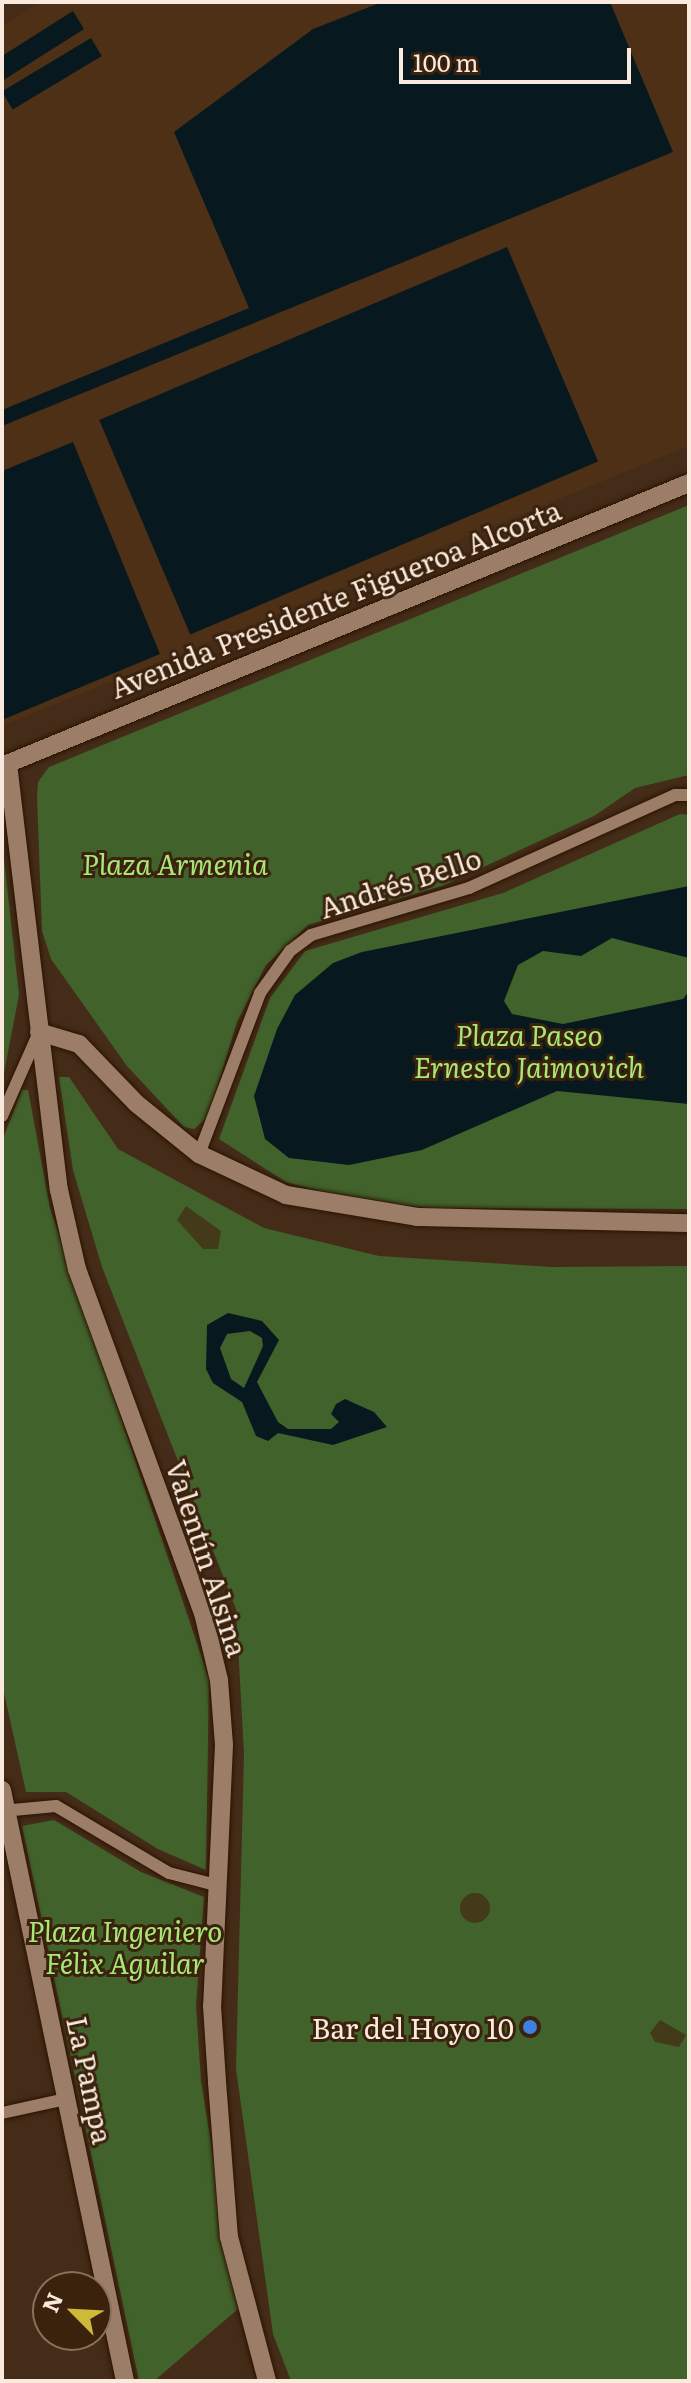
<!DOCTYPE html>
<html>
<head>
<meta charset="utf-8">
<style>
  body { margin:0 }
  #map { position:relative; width:691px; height:2383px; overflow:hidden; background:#452c18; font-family:Literata,serif }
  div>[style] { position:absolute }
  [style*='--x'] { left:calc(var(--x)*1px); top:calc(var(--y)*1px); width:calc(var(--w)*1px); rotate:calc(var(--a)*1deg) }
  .built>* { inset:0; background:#4e3016 }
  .green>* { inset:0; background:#42622b }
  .sand>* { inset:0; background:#423a19 }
  .round { border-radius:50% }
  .water>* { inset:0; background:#07191e; transform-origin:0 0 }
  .roads { filter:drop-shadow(0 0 2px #2a1401) drop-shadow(0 0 2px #2a1401) }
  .street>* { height:12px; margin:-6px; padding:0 6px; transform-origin:6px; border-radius:6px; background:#9c7e68 }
  .secondary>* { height:18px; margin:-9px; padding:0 9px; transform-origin:9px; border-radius:9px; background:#9c7e68 }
  .dots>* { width:22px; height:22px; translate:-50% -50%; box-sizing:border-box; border:4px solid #3a220d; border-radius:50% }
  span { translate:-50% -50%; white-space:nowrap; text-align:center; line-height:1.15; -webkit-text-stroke:6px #3a220d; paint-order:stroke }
  .street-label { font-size:28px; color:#fae9dd }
  .park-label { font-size:28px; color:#a6e777; font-style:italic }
  .poi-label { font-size:28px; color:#fae9dd }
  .right { translate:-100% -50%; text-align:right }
  .frame { position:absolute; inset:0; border:4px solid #fae9dd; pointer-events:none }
  .north { position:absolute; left:32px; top:2271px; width:80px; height:80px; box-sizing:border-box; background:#3a220d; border:2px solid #877260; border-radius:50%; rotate:294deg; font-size:22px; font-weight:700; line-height:32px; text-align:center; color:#fae9dd }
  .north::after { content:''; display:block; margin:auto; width:28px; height:36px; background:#ceb938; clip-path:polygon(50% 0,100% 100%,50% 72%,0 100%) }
  .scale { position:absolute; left:399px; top:48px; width:232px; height:36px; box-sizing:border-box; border:4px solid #fae9dd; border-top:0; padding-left:10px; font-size:24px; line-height:28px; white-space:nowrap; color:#fae9dd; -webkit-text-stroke:6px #3a220d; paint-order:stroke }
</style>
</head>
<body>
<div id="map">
  <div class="built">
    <i style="clip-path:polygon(40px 2px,689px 2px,689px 446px,2px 726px,2px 26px)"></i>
  </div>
  <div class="green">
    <i style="clip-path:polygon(689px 505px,689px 775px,635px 788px,594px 816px,442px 886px,308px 925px,266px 965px,237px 1022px,208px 1117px,194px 1129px,184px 1127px,127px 1066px,51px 959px,42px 931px,37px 798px,38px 782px,49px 767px)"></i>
    <i style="clip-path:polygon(680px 814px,689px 815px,689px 1209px,430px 1208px,359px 1201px,286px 1182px,219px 1139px,270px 998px,305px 951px,503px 893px)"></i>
    <i style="clip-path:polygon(2px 841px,19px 995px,2px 1083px)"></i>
    <i style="clip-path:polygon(59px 1077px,69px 1077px,118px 1149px,264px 1228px,379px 1256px,552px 1267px,689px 1266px,689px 2381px,291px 2381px,273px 2334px,236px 2069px,244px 1754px,236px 1609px,102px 1267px,73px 1170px)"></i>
    <i style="clip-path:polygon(22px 1090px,28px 1090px,50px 1208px,209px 1679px,206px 1870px,158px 1849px,66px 1792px,26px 1792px,2px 1684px,2px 1141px)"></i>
    <i style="clip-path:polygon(54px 1820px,141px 1872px,204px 1897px,196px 2005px,201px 2081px,238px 2309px,154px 2381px,139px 2381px,22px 1826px)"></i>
  </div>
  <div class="sand">
    <i style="clip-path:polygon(186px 1206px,221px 1231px,218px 1249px,203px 1249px,177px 1220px)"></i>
    <i class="round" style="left:460px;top:1893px;width:30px;height:30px"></i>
    <i style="clip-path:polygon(660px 2020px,686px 2035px,679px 2047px,655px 2042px,650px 2033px)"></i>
  </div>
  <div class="water">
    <i style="clip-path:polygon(382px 2px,610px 2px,673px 152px,2px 426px,2px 410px,249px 308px,174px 132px,313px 29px)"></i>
    <i style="clip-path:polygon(73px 11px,84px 29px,2px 81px,2px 56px)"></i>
    <i style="left:91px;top:38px;width:21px;height:104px;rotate:59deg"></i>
    <i style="left:507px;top:247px;width:233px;height:443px;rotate:67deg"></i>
    <i style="clip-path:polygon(73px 442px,160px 654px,2px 720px,2px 471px)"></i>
    <i style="clip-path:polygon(689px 886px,689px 958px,612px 938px,581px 956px,543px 951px,518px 965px,504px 1001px,512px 1014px,563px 1024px,683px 999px,689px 991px,689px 1104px,557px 1091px,422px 1150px,349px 1165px,289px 1158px,265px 1139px,254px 1096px,277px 1029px,295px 995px,333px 963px,362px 952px)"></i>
    <i style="clip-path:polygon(evenodd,228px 1313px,262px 1321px,279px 1340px,257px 1382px,278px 1422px,288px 1429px,331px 1429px,339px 1422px,331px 1414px,336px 1404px,345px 1399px,374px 1412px,387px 1427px,333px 1445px,278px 1433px,268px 1441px,256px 1436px,242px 1402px,213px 1383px,206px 1369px,207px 1325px,228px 1313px,250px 1331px,262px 1338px,263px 1346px,244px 1388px,231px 1379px,220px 1348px,227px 1334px,250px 1331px)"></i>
  </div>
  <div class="roads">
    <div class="street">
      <i style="--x:2;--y:1116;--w:92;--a:-66.2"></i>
      <i style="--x:199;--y:1154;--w:172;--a:-69.2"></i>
      <i style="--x:260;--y:993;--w:52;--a:-54.5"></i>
      <i style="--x:290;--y:951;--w:26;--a:-37"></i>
      <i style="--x:311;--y:935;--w:165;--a:-16.6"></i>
      <i style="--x:469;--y:888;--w:226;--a:-24.3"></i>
      <i style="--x:675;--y:795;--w:14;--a:0"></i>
      <i style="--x:2;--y:1811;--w:54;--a:-5.3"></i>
      <i style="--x:56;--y:1806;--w:131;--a:30.7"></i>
      <i style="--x:169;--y:1873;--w:49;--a:14.3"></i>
      <i style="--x:2;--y:2113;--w:66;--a:-12.3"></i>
    </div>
    <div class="secondary">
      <i style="--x:8;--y:764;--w:429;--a:83.2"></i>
      <i style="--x:59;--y:1190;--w:81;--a:77.2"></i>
      <i style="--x:77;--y:1269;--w:366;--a:69.9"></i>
      <i style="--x:203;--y:1613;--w:69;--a:76.6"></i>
      <i style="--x:219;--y:1680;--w:65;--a:85.6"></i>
      <i style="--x:224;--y:1745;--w:261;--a:92.6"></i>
      <i style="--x:212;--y:2006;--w:76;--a:86.2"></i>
      <i style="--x:217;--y:2082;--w:155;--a:85.6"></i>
      <i style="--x:229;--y:2237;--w:149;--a:75.2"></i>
      <i style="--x:2;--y:766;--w:743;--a:-22.39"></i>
      <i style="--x:39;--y:1032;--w:42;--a:16.7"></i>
      <i style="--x:79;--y:1044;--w:83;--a:46"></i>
      <i style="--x:137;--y:1104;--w:80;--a:38.9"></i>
      <i style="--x:199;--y:1154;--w:96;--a:25.2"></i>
      <i style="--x:286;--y:1195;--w:133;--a:9.5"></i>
      <i style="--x:417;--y:1217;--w:272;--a:1.3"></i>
      <i style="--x:2;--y:1790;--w:604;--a:78.24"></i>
    </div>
  </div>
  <div class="dots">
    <i style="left:530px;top:2027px;background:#3f7fe0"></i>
  </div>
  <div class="street-label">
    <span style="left:335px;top:598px;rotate:-22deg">Avenida Presidente Figueroa Alcorta</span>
    <span style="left:400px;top:882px;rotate:-18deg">Andrés Bello</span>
    <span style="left:208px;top:1558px;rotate:72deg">Valentín Alsina</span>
    <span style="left:91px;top:2080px;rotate:78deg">La Pampa</span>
  </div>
  <div class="park-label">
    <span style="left:175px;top:863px">Plaza Armenia</span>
    <span style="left:529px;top:1050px">Plaza Paseo<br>Ernesto Jaimovich</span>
    <span style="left:125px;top:1946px">Plaza Ingeniero<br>Félix Aguilar</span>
  </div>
  <div class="poi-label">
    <span class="right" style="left:514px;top:2027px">Bar del Hoyo 10</span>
  </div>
  <div class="frame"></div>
  <div class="north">N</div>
  <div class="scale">100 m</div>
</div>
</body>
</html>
